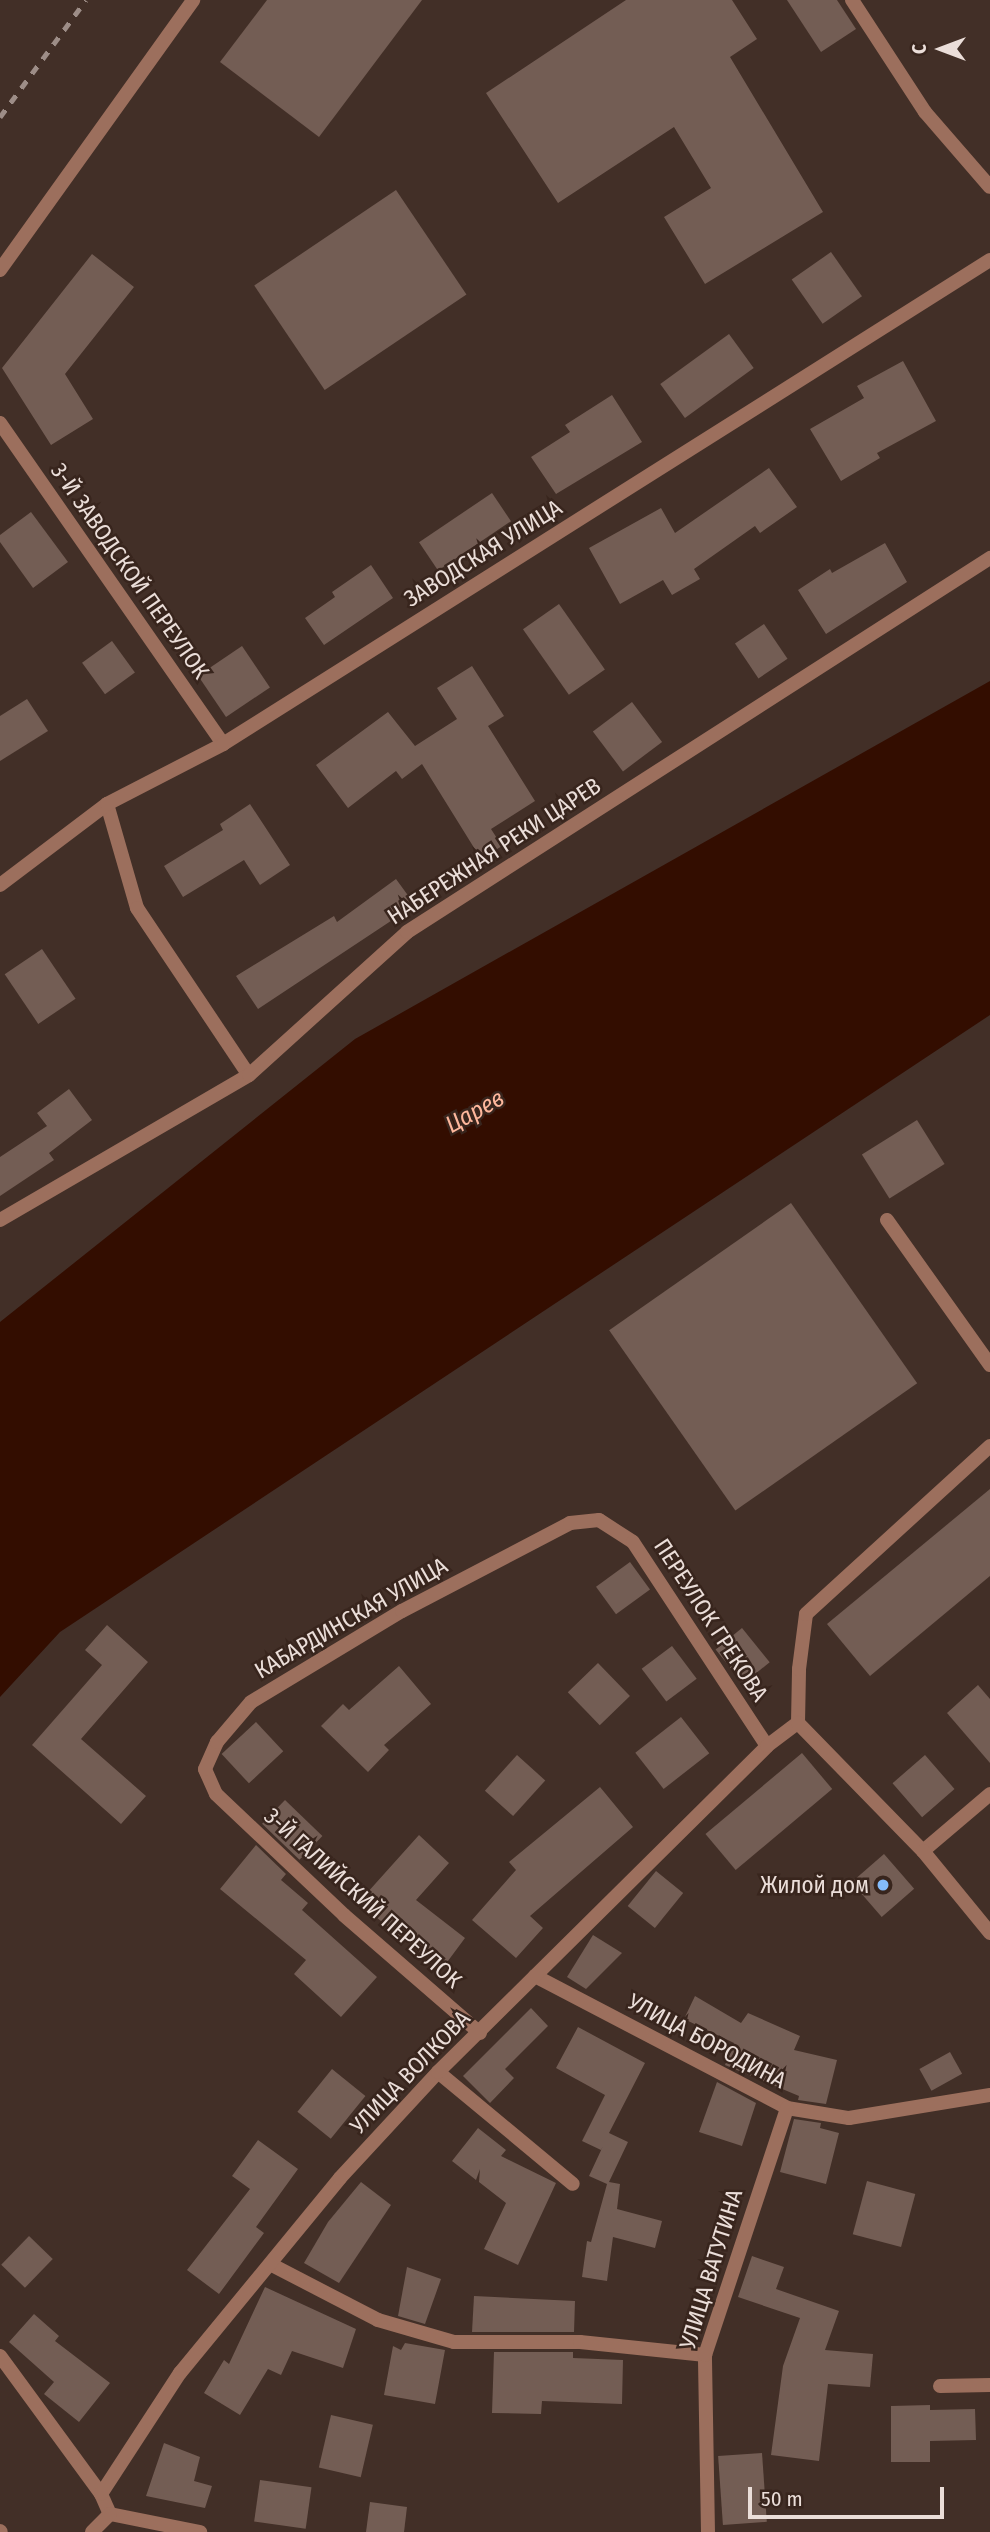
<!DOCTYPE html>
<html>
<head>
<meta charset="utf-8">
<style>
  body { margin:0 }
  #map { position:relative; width:990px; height:2532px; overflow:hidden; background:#422f27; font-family:"Fira Sans Condensed",sans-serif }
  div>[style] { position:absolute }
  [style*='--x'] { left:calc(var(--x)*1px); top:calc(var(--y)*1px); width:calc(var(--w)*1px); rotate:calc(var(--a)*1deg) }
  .water>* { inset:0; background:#330d00 }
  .building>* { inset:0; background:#735d54; transform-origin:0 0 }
  .lane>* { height:14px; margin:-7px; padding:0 7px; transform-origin:7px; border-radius:7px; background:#9c6f5d }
  .street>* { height:14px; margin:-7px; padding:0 7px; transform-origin:7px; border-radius:7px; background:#9c6f5d }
  .rail>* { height:5px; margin-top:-2.5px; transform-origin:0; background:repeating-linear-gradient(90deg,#9d8d87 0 9px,transparent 0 18px) }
  .dots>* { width:19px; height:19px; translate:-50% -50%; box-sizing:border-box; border:4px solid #38251d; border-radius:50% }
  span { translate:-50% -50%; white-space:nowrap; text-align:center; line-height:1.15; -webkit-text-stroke:5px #38251d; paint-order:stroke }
  .street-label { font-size:23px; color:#ebded9 }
  .poi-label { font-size:23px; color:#ebded9 }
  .right { translate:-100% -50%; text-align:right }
  .water-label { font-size:24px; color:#feb79c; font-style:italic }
  .north { position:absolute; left:906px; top:14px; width:70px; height:70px; -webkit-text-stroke:5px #38251d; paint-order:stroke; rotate:270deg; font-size:19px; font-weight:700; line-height:28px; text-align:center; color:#ebded9 }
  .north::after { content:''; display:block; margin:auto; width:24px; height:32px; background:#ebded9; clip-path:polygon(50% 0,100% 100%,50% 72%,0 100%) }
  .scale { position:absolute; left:748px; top:2487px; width:196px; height:32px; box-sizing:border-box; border:4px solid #ebded9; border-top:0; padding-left:9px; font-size:21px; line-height:24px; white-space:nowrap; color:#ebded9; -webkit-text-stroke:5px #38251d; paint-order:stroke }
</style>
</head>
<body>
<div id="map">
  <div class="water">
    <i style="clip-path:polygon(990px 681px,990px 1015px,60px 1632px,0 1697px,0 1322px,355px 1039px)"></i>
  </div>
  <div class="building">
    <i style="clip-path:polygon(267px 0,422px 0,319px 137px,220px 62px)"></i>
    <i style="clip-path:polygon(626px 0,732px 0,757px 39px,730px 57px,823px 212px,705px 284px,664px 217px,711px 188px,674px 127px,558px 203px,486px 93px)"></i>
    <i style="clip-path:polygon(787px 0,837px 0,856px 29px,821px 52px)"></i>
    <i style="left:396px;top:190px;width:126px;height:171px;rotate:56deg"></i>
    <i style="left:831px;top:252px;width:54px;height:48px;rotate:55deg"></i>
    <i style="clip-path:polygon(92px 254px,134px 287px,65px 374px,93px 419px,51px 445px,2px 368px)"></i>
    <i style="left:729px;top:334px;width:42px;height:85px;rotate:54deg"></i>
    <i style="clip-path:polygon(903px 361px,936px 421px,877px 453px,880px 458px,841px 481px,810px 429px,864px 398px,857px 386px)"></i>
    <i style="clip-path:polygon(612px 395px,642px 442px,556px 494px,531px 457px,570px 432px,565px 425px)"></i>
    <i style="clip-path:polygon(769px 468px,797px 507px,760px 533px,755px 526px,694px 569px,700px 579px,672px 595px,663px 580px,620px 604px,589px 548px,661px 508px,675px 533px)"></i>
    <i style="left:492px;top:493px;width:34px;height:88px;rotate:56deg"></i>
    <i style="clip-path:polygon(31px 512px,68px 562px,33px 588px,0 542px,0 535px)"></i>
    <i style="clip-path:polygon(885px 543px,907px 582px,826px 634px,798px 590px,830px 569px,832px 573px)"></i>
    <i style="clip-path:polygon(371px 565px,393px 598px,324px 645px,305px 618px,335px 597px,332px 592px)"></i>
    <i style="left:559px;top:604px;width:80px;height:44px;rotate:55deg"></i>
    <i style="left:764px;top:624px;width:42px;height:35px;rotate:56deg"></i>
    <i style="left:112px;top:641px;width:39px;height:37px;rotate:54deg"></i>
    <i style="left:242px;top:646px;width:50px;height:53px;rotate:56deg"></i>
    <i style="clip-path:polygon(472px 666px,504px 716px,488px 726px,535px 801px,491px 829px,502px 846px,481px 859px,422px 764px,402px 779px,396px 771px,348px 808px,316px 765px,388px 712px,415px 746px,457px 719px,437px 688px)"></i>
    <i style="clip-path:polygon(27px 699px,48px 731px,0 761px,0 716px)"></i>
    <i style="left:632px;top:702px;width:50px;height:49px;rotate:53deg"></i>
    <i style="clip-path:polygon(250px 804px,290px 865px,260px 885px,244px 860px,183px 897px,164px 866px,223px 830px,220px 824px)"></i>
    <i style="clip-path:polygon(396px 879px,415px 905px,258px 1009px,236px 976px,334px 916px,337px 922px)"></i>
    <i style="left:42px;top:949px;width:60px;height:45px;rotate:56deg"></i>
    <i style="clip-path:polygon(69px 1089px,92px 1120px,49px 1153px,54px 1160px,0 1196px,0 1157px,47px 1126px,37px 1113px)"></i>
    <i style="left:917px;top:1120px;width:52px;height:65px;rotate:58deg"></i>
    <i style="left:791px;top:1203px;width:220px;height:222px;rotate:55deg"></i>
    <i style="clip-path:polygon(990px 1489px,990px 1576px,870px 1676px,827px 1624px)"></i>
    <i style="left:630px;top:1562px;width:34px;height:42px;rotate:54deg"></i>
    <i style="clip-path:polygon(107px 1625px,148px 1662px,81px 1739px,146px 1796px,121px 1824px,32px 1745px,102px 1665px,85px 1650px)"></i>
    <i style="left:742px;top:1628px;width:44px;height:34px;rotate:51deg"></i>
    <i style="left:672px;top:1646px;width:41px;height:38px;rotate:53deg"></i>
    <i style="left:598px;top:1663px;width:46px;height:42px;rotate:46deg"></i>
    <i style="clip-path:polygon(399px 1666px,431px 1704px,384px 1745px,389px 1750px,368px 1772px,321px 1726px,343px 1704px,349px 1710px)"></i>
    <i style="clip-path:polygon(978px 1685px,990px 1699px,990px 1763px,947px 1713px)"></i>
    <i style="left:681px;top:1717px;width:46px;height:58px;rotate:52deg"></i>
    <i style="left:256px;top:1722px;width:40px;height:47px;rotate:47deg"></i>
    <i style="left:802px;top:1753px;width:47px;height:126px;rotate:50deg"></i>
    <i style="left:517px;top:1755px;width:38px;height:48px;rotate:42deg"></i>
    <i style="left:925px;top:1755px;width:45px;height:43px;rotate:49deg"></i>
    <i style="clip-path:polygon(600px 1787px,633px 1827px,530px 1916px,543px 1928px,516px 1958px,472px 1920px,516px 1870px,509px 1862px)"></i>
    <i style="left:285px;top:1800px;width:52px;height:33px;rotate:44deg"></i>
    <i style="clip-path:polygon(419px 1835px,449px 1863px,416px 1900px,465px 1938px,442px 1969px,358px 1903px)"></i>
    <i style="clip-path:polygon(256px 1845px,286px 1874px,281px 1880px,308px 1903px,302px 1910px,377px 1977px,341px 2017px,294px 1974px,306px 1960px,220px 1889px)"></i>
    <i style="left:884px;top:1854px;width:46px;height:43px;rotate:49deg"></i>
    <i style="left:656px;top:1871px;width:35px;height:45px;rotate:39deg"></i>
    <i style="clip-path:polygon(593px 1935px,622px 1953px,586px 1989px,567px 1977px)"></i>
    <i style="clip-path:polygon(695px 1996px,741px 2023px,748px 2013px,800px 2036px,794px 2050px,837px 2060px,826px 2104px,798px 2100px,799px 2096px,725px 2065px,734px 2043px,684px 2019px)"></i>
    <i style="clip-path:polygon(531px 2008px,548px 2026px,505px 2069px,514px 2078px,490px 2103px,463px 2076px)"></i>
    <i style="clip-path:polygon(578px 2027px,645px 2063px,609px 2133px,628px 2142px,609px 2182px,620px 2184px,617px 2209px,662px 2221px,655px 2248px,613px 2237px,607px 2281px,582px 2277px,587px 2241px,591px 2242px,607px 2184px,589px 2176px,603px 2146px,601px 2150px,582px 2141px,605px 2095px,556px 2068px)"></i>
    <i style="left:950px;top:2052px;width:25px;height:35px;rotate:61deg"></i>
    <i style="left:332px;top:2069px;width:43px;height:55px;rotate:39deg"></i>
    <i style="clip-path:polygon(717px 2082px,756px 2103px,742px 2146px,699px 2132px)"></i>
    <i style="clip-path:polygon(794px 2119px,821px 2123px,820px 2128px,839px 2133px,826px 2184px,780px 2172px)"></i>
    <i style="clip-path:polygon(478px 2128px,506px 2150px,501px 2156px,556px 2183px,518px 2265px,484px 2249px,506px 2203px,479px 2182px,480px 2169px,476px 2180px,452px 2161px)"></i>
    <i style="clip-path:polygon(258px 2140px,298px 2169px,256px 2227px,264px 2233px,219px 2294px,187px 2270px,250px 2189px,232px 2176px)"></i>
    <i style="left:867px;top:2181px;width:50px;height:55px;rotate:15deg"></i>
    <i style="clip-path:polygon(361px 2182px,391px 2205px,339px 2283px,304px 2263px,328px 2222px)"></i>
    <i style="left:29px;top:2236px;width:33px;height:40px;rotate:44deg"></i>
    <i style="clip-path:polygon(752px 2256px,784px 2267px,776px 2289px,839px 2311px,825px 2350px,873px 2354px,870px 2387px,828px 2384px,819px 2461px,771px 2455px,783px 2366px,800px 2318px,738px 2297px)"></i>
    <i style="clip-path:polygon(407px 2267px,441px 2279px,425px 2324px,398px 2316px)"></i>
    <i style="clip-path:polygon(265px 2287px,356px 2329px,343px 2368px,292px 2351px,281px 2375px,268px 2369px,240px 2415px,204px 2393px,224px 2360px,229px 2364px)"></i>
    <i style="clip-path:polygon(474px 2296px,575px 2301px,574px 2332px,472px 2332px)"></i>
    <i style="clip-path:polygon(34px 2314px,59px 2336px,55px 2341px,110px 2383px,79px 2422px,44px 2394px,54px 2382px,9px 2342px)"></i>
    <i style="clip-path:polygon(405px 2343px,445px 2350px,435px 2404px,384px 2395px,393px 2346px,401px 2350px)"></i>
    <i style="clip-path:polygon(494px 2352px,573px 2352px,573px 2358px,623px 2360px,622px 2404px,542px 2401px,541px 2414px,492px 2413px)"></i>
    <i style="clip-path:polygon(930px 2405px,930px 2410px,975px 2409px,976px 2440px,930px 2441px,930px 2462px,891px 2462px,891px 2406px)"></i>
    <i style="left:331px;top:2415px;width:43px;height:54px;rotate:13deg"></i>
    <i style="clip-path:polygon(164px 2443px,200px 2457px,194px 2481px,212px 2486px,205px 2508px,146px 2496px)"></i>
    <i style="left:762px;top:2453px;width:69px;height:44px;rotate:86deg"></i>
    <i style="left:260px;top:2480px;width:52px;height:42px;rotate:8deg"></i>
    <i style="clip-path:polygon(370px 2502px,407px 2507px,404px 2532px,366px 2532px)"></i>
  </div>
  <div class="lane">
    <i style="--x:887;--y:1220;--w:178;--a:54.6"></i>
    <i style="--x:798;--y:1723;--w:54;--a:-88.9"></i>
    <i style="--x:799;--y:1669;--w:55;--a:-82.7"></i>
    <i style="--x:806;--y:1614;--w:249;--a:-42.4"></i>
  </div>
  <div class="street">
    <i style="--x:852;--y:0;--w:134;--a:56.9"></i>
    <i style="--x:925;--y:112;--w:99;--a:49.1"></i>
    <i style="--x:0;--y:270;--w:332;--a:-54.4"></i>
    <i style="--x:0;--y:423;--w:391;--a:55.2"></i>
    <i style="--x:107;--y:804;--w:108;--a:73.9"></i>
    <i style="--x:137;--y:908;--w:201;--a:56.2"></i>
    <i style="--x:0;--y:885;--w:134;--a:-37.1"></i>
    <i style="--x:107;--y:804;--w:131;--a:-27.3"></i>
    <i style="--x:223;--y:744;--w:907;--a:-32.25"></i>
    <i style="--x:0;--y:1220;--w:288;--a:-30.2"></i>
    <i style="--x:249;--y:1075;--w:213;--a:-42.1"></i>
    <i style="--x:407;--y:932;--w:693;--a:-32.68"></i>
    <i style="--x:923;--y:1851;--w:88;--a:-40.4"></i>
    <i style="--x:535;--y:1976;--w:284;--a:27.6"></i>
    <i style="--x:787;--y:2108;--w:63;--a:9.2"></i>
    <i style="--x:849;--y:2118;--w:143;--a:-9.3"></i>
    <i style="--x:480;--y:2033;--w:180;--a:-139.1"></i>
    <i style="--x:344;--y:1915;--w:176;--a:-136.6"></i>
    <i style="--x:216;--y:1794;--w:27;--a:-114"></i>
    <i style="--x:205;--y:1769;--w:30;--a:-66"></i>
    <i style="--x:217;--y:1742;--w:52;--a:-49.6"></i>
    <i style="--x:251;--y:1702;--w:176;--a:-31.1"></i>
    <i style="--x:402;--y:1611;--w:190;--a:-27.6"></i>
    <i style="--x:570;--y:1523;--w:29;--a:-6"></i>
    <i style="--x:599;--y:1520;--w:40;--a:32.9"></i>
    <i style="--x:633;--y:1542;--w:244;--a:56.7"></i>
    <i style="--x:438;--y:2072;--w:175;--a:39.7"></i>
    <i style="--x:272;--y:2265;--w:119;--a:27.4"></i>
    <i style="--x:378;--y:2320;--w:79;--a:16.1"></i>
    <i style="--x:454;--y:2342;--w:126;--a:0"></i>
    <i style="--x:580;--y:2342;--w:126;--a:5.9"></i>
    <i style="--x:0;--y:2356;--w:171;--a:53.8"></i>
    <i style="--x:101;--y:2494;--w:22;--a:66"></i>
    <i style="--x:110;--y:2514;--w:92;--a:11.3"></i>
    <i style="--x:940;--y:2386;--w:50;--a:-1.1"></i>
    <i style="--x:101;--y:2494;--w:145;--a:-56.9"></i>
    <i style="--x:180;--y:2373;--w:252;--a:-50.6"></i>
    <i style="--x:340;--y:2178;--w:144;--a:-47.2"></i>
    <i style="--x:438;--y:2072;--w:463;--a:-44.7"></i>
    <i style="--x:767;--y:1746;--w:39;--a:-37"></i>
    <i style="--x:798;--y:1723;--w:179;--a:45.7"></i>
    <i style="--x:923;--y:1851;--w:106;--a:50.7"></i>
    <i style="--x:0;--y:2531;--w:1;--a:45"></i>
    <i style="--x:92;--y:2532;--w:25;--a:-45"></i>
    <i style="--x:708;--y:2532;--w:177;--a:-91"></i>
    <i style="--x:705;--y:2355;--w:260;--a:-71.6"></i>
  </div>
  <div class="rail">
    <i style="--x:0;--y:117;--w:145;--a:-53.7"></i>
  </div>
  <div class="dots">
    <i style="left:883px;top:1885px;background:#84bcfb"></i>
  </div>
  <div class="street-label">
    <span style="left:483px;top:553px;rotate:-32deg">ЗАВОДСКАЯ УЛИЦА</span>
    <span style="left:130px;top:571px;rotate:55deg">3-Й ЗАВОДСКОЙ ПЕРЕУЛОК</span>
    <span style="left:494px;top:851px;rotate:-33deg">НАБЕРЕЖНАЯ РЕКИ ЦАРЕВ</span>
    <span style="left:351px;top:1618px;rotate:-30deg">КАБАРДИНСКАЯ УЛИЦА</span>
    <span style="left:711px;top:1620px;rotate:57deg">ПЕРЕУЛОК ГРЕКОВА</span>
    <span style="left:363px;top:1898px;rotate:42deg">3-Й ГАЛИЙСКИЙ ПЕРЕУЛОК</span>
    <span style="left:707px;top:2041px;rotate:28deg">УЛИЦА БОРОДИНА</span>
    <span style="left:410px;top:2072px;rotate:-46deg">УЛИЦА ВОЛКОВА</span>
    <span style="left:711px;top:2269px;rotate:-73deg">УЛИЦА ВАТУТИНА</span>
  </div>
  <div class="poi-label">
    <span class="right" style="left:869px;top:1885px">Жилой дом</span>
  </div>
  <div class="water-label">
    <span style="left:475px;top:1112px;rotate:-29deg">Царев</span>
  </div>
  <div class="north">С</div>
  <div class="scale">50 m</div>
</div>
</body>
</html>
